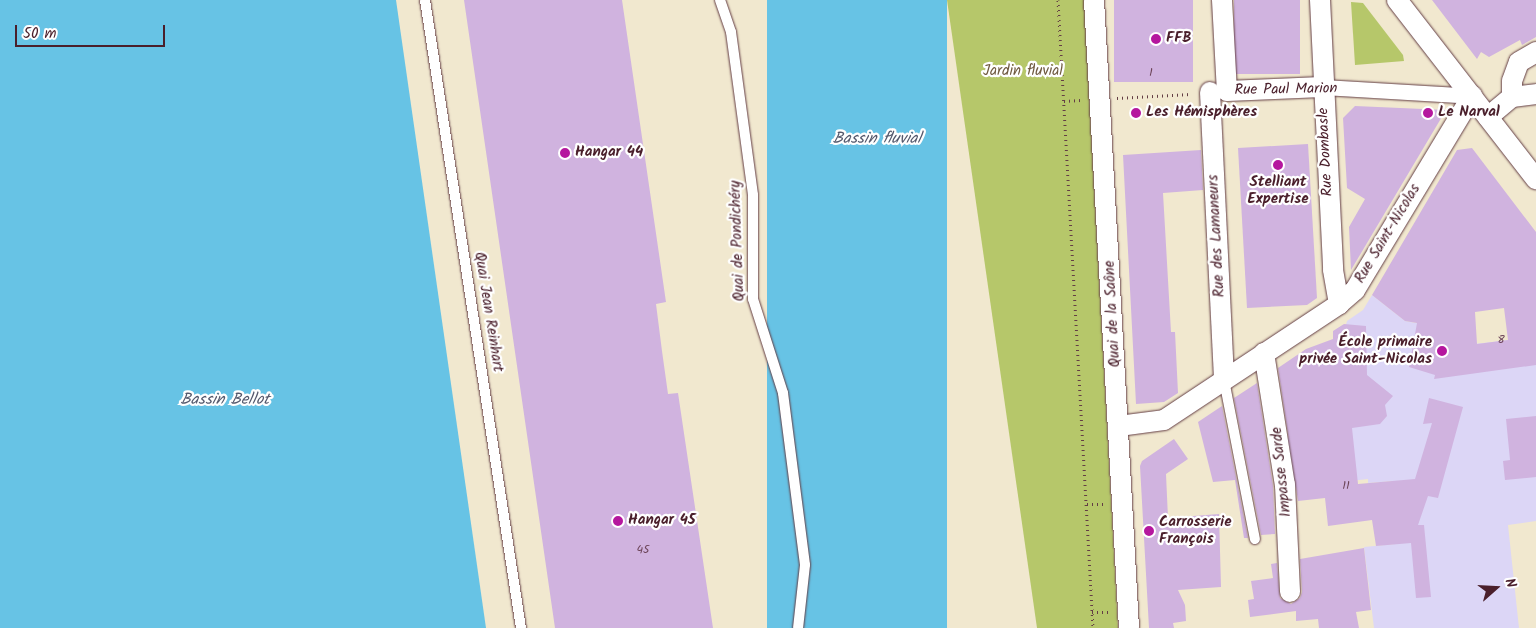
<!DOCTYPE html>
<html>
<head>
<meta charset="utf-8">
<style>
  body { margin:0 }
  #map { position:relative; width:1536px; height:628px; overflow:hidden; background:#f1e8cf; font-family:Kalam,sans-serif }
  div>[style] { position:absolute }
  [style*='--x'] { left:calc(var(--x)*1px); top:calc(var(--y)*1px); width:calc(var(--w)*1px); rotate:calc(var(--a)*1deg) }
  .built>* { inset:0; background:#dcd6f6 }
  .green>* { inset:0; background:#b6c76a }
  .water>* { inset:0; background:#67c3e5; transform-origin:0 0 }
  .building>* { inset:0; background:#d0b3df; transform-origin:0 0 }
  .path>* { height:3px; margin-top:-1.5px; transform-origin:0; background:repeating-linear-gradient(90deg,#633d44 0 1px,transparent 0 5px) }
  .roads { filter:drop-shadow(0 0 1px #633d44) drop-shadow(0 0 1px #633d44) }
  .service>* { height:10px; margin:-5px; padding:0 5px; transform-origin:5px; border-radius:5px; background:#fff }
  .pedestrian>* { height:15px; margin:-7.5px; padding:0 7.5px; transform-origin:7.5px; border-radius:7.5px; background:#fff }
  .minor>* { height:20px; margin:-10px; padding:0 10px; transform-origin:10px; border-radius:10px; background:#fff }
  .dots>* { width:14px; height:14px; translate:-50% -50%; box-sizing:border-box; border:2px solid #fff; border-radius:50% }
  span { translate:-50% -50%; white-space:nowrap; text-align:center; line-height:1.15; -webkit-text-stroke:4.5px #fff; paint-order:stroke }
  .number-label { font-size:12px; color:#6c4458 }
  .number-label span { -webkit-text-stroke-width:0 }
  .poi-label { font-size:15px; color:#4a1f2b; font-weight:700 }
  .left { translate:0 -50%; text-align:left }
  .right { translate:-100% -50%; text-align:right }
  .park-label { font-size:15px; color:#705a41 }
  .street-label { font-size:15px; color:#4a1f2b }
  .water-label { font-size:16px; color:#54586c; font-style:italic }
  .north { position:absolute; left:1471px; top:563px; width:50px; height:50px; -webkit-text-stroke:4px #fff; paint-order:stroke; rotate:71deg; font-size:14px; font-weight:700; line-height:20px; text-align:center; color:#4a1f2b }
  .north::after { content:''; display:block; margin:auto; width:18px; height:22px; background:#4a1f2b; clip-path:polygon(50% 0,100% 100%,50% 72%,0 100%) }
  .scale { position:absolute; left:15px; top:25px; width:150px; height:22px; box-sizing:border-box; border:2px solid #4a1f2b; border-top:0; padding-left:6px; font-size:15px; line-height:18px; white-space:nowrap; color:#4a1f2b; -webkit-text-stroke:4px #fff; paint-order:stroke }
</style>
</head>
<body>
<div id="map">
  <div class="built">
    <i style="clip-path:polygon(1372px 295px,1405px 321px,1459px 331px,1456px 346px,1536px 337px,1536px 521px,1508px 525px,1519px 628px,1374px 628px,1364px 547px,1395px 544px,1413px 486px,1395px 481px,1368px 483px,1368px 479px,1288px 488px,1282px 439px,1316px 432px,1347px 321px,1363px 310px)"></i>
  </div>
  <div class="green">
    <i style="clip-path:polygon(947px 0,1084px 0,1118px 628px,1037px 628px)"></i>
    <i style="clip-path:polygon(1351px 2px,1363px 3px,1403px 55px,1404px 61px,1355px 65px)"></i>
  </div>
  <div class="water">
    <i style="clip-path:polygon(0 0,396px 0,486px 628px,0 628px)"></i>
    <i style="left:767px;top:0;width:180px;height:635px"></i>
  </div>
  <div class="building">
    <i style="clip-path:polygon(464px 0,622px 0,666px 302px,656px 304px,662px 351px,668px 394px,678px 393px,713px 628px,555px 628px)"></i>
    <i style="left:1114px;top:0;width:79px;height:82px"></i>
    <i style="left:1234px;top:0;width:66px;height:74px"></i>
    <i style="clip-path:polygon(1432px 0,1536px 0,1536px 37px,1522px 45px,1520px 40px,1489px 57px,1481px 52px,1477px 59px)"></i>
    <i style="clip-path:polygon(1355px 106px,1446px 110px,1351px 270px,1349px 227px,1365px 199px,1347px 188px,1343px 118px)"></i>
    <i style="clip-path:polygon(1308px 144px,1317px 298px,1307px 305px,1247px 308px,1238px 148px)"></i>
    <i style="clip-path:polygon(evenodd,1472px 148px,1536px 232px,1536px 365px,1434px 379px,1435px 375px,1409px 367px,1417px 323px,1405px 321px,1372px 295px,1457px 150px,1472px 148px,1504px 308px,1508px 340px,1477px 344px,1475px 312px,1504px 308px)"></i>
    <i style="clip-path:polygon(1201px 150px,1203px 190px,1163px 193px,1171px 332px,1175px 332px,1178px 393px,1164px 402px,1136px 404px,1123px 155px)"></i>
    <i style="clip-path:polygon(1344px 324px,1366px 326px,1367px 375px,1393px 396px,1385px 405px,1387px 416px,1380px 424px,1352px 428px,1358px 484px,1415px 479px,1432px 423px,1423px 424px,1429px 398px,1463px 407px,1438px 498px,1428px 496px,1418px 525px,1424px 525px,1431px 597px,1416px 598px,1411px 543px,1376px 546px,1372px 520px,1328px 526px,1325px 498px,1298px 501px,1278px 368px,1306px 349px,1333px 339px,1333px 331px)"></i>
    <i style="clip-path:polygon(1257px 383px,1273px 486px,1275px 534px,1261px 535px,1234px 398px)"></i>
    <i style="clip-path:polygon(1222px 406px,1248px 538px,1244px 538px,1235px 480px,1213px 482px,1198px 422px)"></i>
    <i style="clip-path:polygon(1536px 416px,1536px 477px,1505px 480px,1503px 461px,1510px 460px,1506px 419px)"></i>
    <i style="clip-path:polygon(1174px 439px,1188px 459px,1166px 474px,1168px 518px,1219px 514px,1221px 587px,1178px 590px,1185px 605px,1186px 621px,1173px 623px,1174px 628px,1149px 628px,1140px 466px,1142px 461px)"></i>
    <i style="clip-path:polygon(1364px 548px,1371px 610px,1356px 612px,1359px 628px,1319px 628px,1318px 619px,1296px 621px,1296px 611px,1250px 617px,1248px 600px,1254px 599px,1251px 581px,1273px 578px,1271px 564px,1277px 563px,1280px 598px,1291px 604px,1300px 598px,1302px 592px,1300px 559px)"></i>
  </div>
  <div class="path">
    <i style="--x:1058;--y:0;--w:629;--a:86.81"></i>
    <i style="--x:1117;--y:98;--w:74;--a:-3.1"></i>
    <i style="--x:1064;--y:101;--w:17;--a:-3"></i>
    <i style="--x:1087;--y:504;--w:16;--a:0"></i>
    <i style="--x:1092;--y:612;--w:17;--a:0"></i>
  </div>
  <div class="roads">
    <div class="service">
      <i style="--x:425;--y:0;--w:635;--a:81.31"></i>
      <i style="--x:720;--y:0;--w:34;--a:71"></i>
      <i style="--x:731;--y:32;--w:164;--a:82.3"></i>
      <i style="--x:753;--y:195;--w:104;--a:90"></i>
      <i style="--x:753;--y:299;--w:99;--a:72.3"></i>
      <i style="--x:783;--y:393;--w:173;--a:82.7"></i>
      <i style="--x:805;--y:565;--w:63;--a:96.3"></i>
      <i style="--x:1224;--y:380;--w:162;--a:79"></i>
    </div>
    <div class="pedestrian">
      <i style="--x:1322;--y:87;--w:150;--a:3.4"></i>
    </div>
    <div class="minor">
      <i style="--x:1094;--y:0;--w:629;--a:86.81"></i>
      <i style="--x:1222;--y:0;--w:91;--a:86.9"></i>
      <i style="--x:1227;--y:91;--w:95;--a:-2.4"></i>
      <i style="--x:1320;--y:0;--w:270;--a:87.2"></i>
      <i style="--x:1333;--y:270;--w:35;--a:80"></i>
      <i style="--x:1397;--y:0;--w:227;--a:52.2"></i>
      <i style="--x:1210;--y:92;--w:288;--a:87.2"></i>
      <i style="--x:1512;--y:97;--w:16;--a:-90"></i>
      <i style="--x:1512;--y:81;--w:20;--a:-70"></i>
      <i style="--x:1519;--y:62;--w:20;--a:-30"></i>
      <i style="--x:1488;--y:117;--w:31;--a:-40"></i>
      <i style="--x:1512;--y:97;--w:24;--a:-7"></i>
      <i style="--x:1264;--y:353;--w:134;--a:81"></i>
      <i style="--x:1285;--y:485;--w:107;--a:87.3"></i>
      <i style="--x:1119;--y:426;--w:45;--a:-7.6"></i>
      <i style="--x:1164;--y:420;--w:210;--a:-33.5"></i>
      <i style="--x:1339;--y:304;--w:21;--a:-41"></i>
      <i style="--x:1355;--y:290;--w:227;--a:-58.9"></i>
    </div>
  </div>
  <div class="dots">
    <i style="left:1156px;top:39px;background:#b5179e"></i>
    <i style="left:1136px;top:113px;background:#b5179e"></i>
    <i style="left:1428px;top:113px;background:#b5179e"></i>
    <i style="left:565px;top:153px;background:#b5179e"></i>
    <i style="left:1278px;top:165px;background:#b5179e"></i>
    <i style="left:1442px;top:351px;background:#b5179e"></i>
    <i style="left:618px;top:521px;background:#b5179e"></i>
    <i style="left:1149px;top:531px;background:#b5179e"></i>
  </div>
  <div class="number-label">
    <span style="left:1151px;top:73px">1</span>
    <span style="left:1501px;top:340px">8</span>
    <span style="left:1346px;top:486px">11</span>
    <span style="left:643px;top:550px">45</span>
  </div>
  <div class="poi-label">
    <span class="left" style="left:1166px;top:39px">FFB</span>
    <span class="left" style="left:1146px;top:113px">Les Hémisphères</span>
    <span class="left" style="left:1438px;top:113px">Le Narval</span>
    <span class="left" style="left:575px;top:153px">Hangar 44</span>
    <span style="left:1278px;top:191px">Stelliant<br>Expertise</span>
    <span class="right" style="left:1432px;top:351px">École primaire<br>privée Saint-Nicolas</span>
    <span class="left" style="left:628px;top:521px">Hangar 45</span>
    <span class="left" style="left:1159px;top:531px">Carrosserie<br>François</span>
  </div>
  <div class="park-label">
    <span style="left:1023px;top:72px">Jardin fluvial</span>
  </div>
  <div class="street-label">
    <span style="left:1286px;top:90px;rotate:-1deg">Rue Paul Marion</span>
    <span style="left:1326px;top:152px;rotate:-93deg">Rue Dombasle</span>
    <span style="left:1388px;top:234px;rotate:-59deg">Rue Saint-Nicolas</span>
    <span style="left:1217px;top:236px;rotate:-93deg">Rue des Lamaneurs</span>
    <span style="left:738px;top:241px;rotate:-92deg">Quai de Pondichéry</span>
    <span style="left:488px;top:312px;rotate:81deg">Quai Jean Reinhart</span>
    <span style="left:1113px;top:314px;rotate:-93deg">Quai de la Saône</span>
    <span style="left:1282px;top:472px;rotate:-96deg">Impasse Sarde</span>
  </div>
  <div class="water-label">
    <span style="left:877px;top:139px">Bassin fluvial</span>
    <span style="left:225px;top:400px">Bassin Bellot</span>
  </div>
  <div class="north">N</div>
  <div class="scale">50 m</div>
</div>
</body>
</html>
